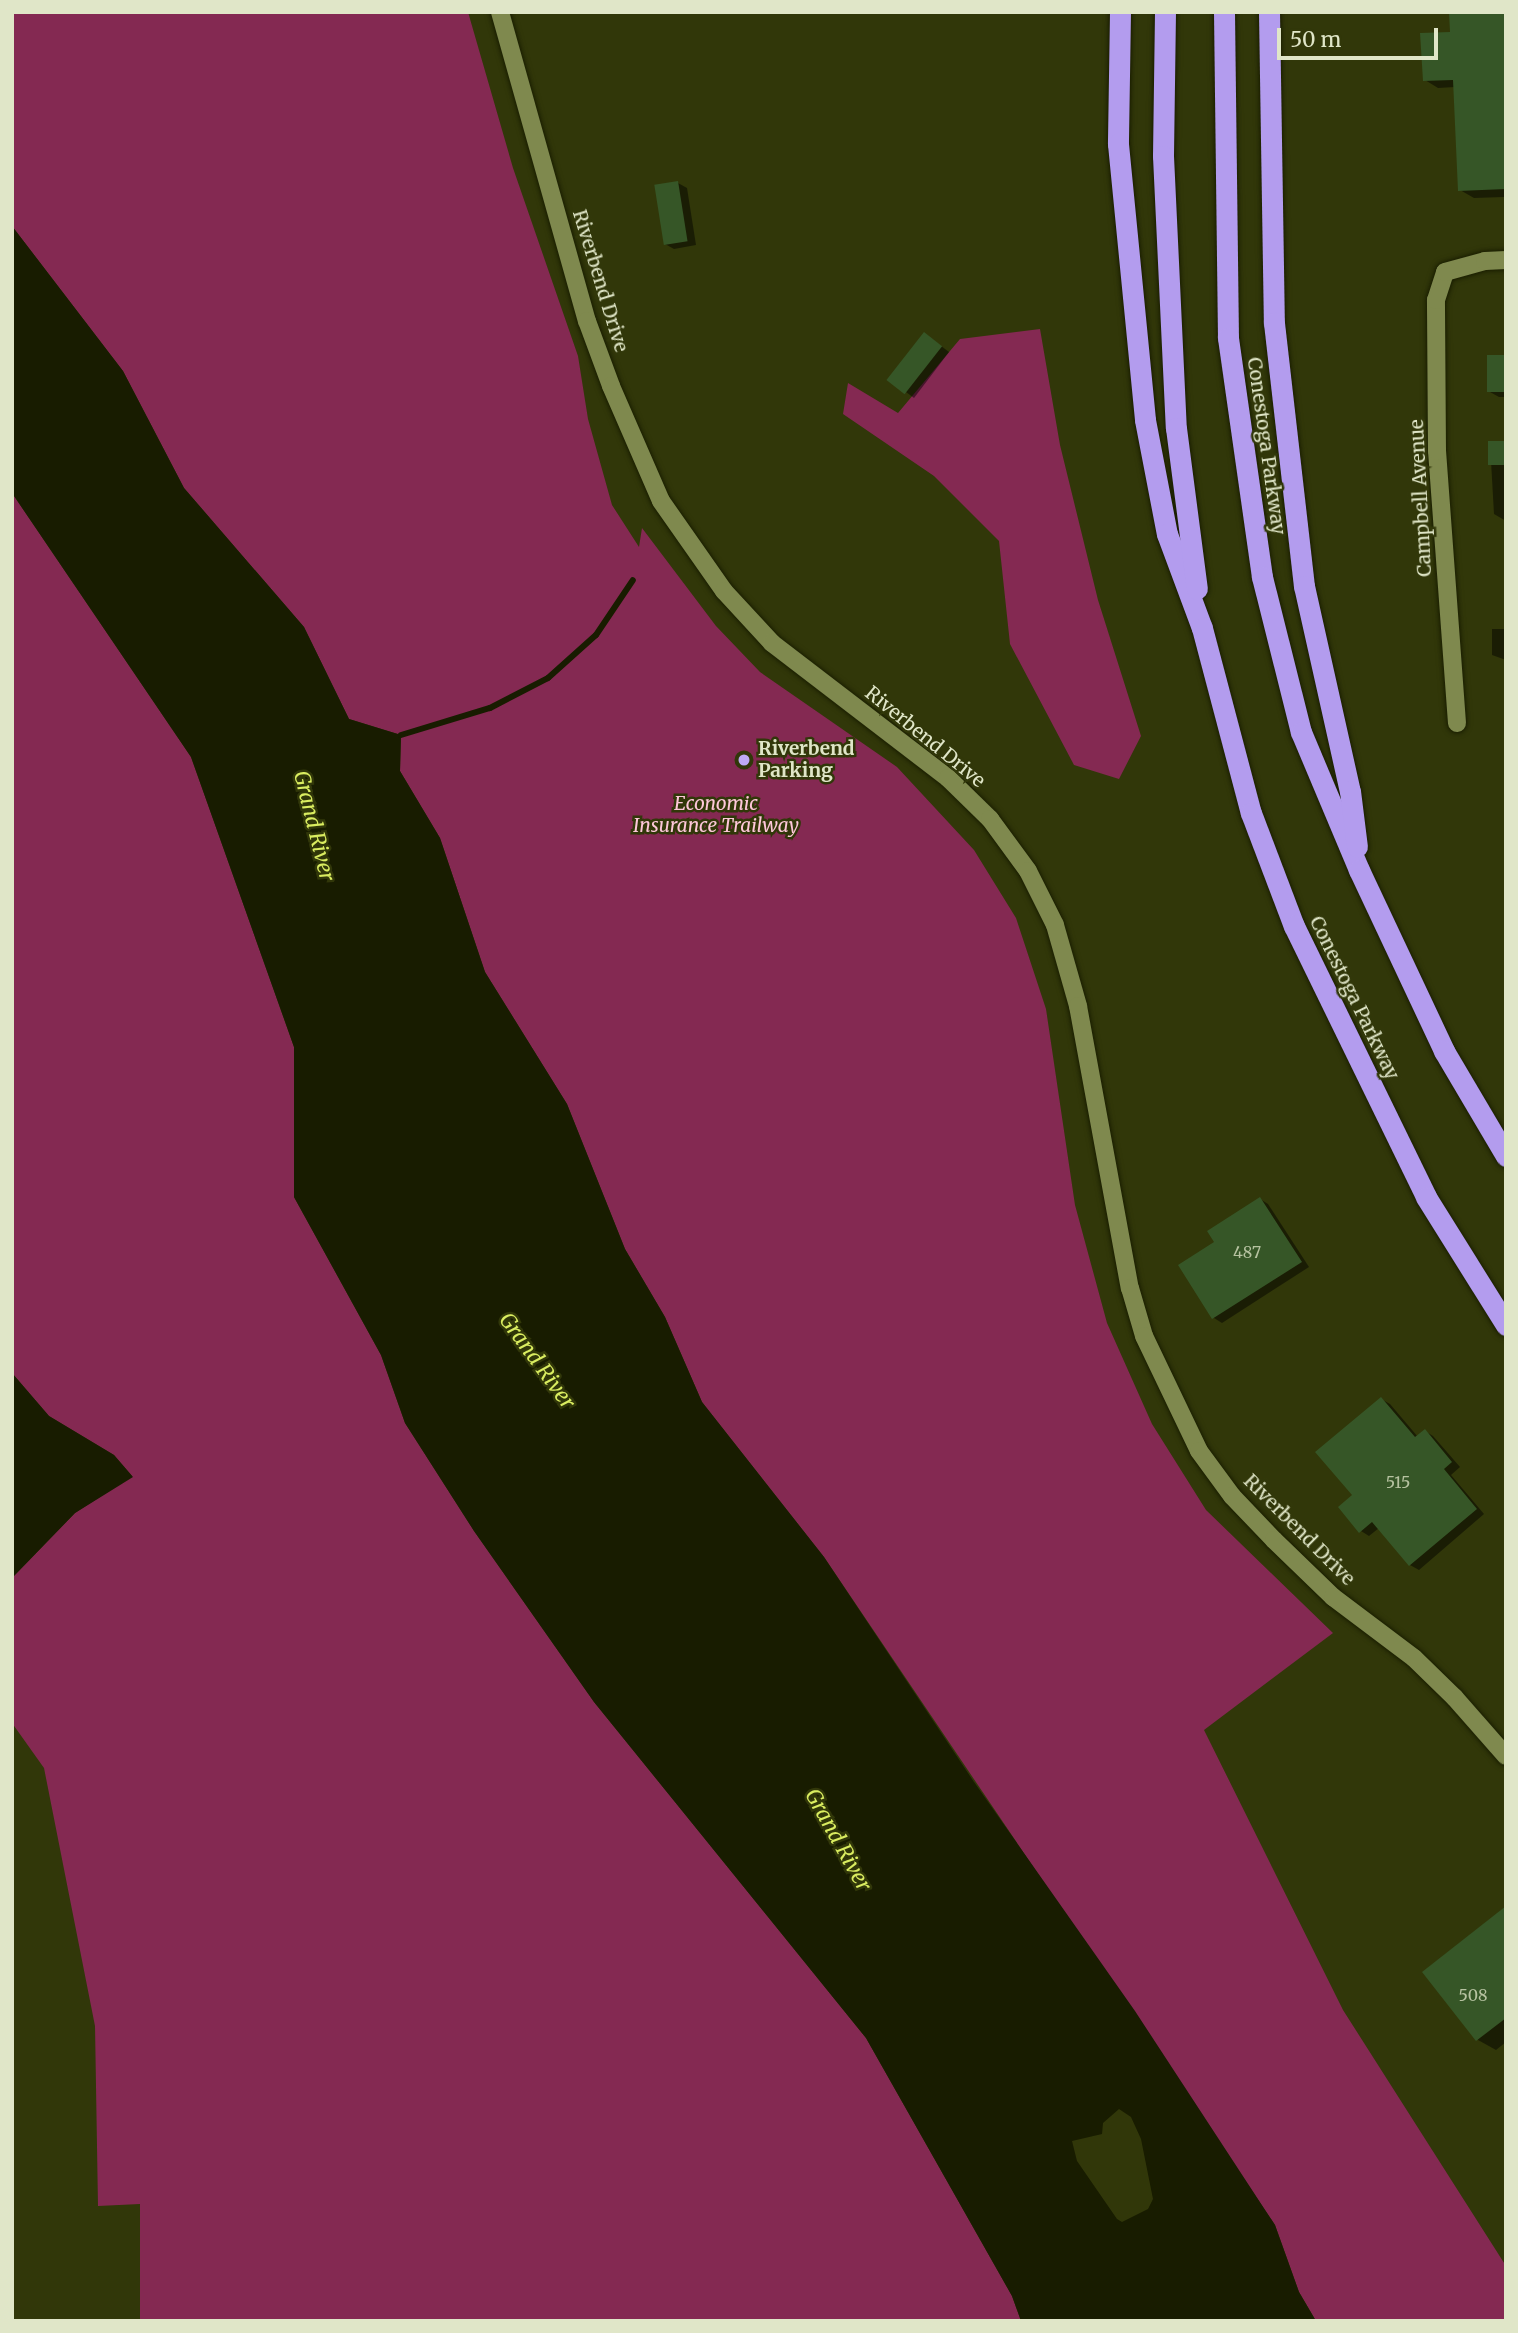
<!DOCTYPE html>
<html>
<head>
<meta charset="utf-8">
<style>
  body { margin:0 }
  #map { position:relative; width:1518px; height:2333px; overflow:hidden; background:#313709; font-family:Merriweather,serif }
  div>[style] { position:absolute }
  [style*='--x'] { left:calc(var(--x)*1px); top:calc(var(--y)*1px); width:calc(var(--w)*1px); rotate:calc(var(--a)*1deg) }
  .green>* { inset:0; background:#842952 }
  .water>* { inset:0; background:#181c00 }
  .shadow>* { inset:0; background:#0007 }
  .stream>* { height:6px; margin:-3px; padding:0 3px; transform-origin:3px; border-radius:3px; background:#181c00 }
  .building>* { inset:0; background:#365627; transform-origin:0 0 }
  .roads { filter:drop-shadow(0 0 2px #1a1e01) drop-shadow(0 0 2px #1a1e01) }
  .minor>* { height:18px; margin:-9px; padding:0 9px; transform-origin:9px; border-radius:9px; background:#7f894e }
  .highway>* { height:21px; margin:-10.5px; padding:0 10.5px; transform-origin:10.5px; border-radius:10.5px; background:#b39cee }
  .dots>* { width:19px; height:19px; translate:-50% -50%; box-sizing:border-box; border:4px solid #313709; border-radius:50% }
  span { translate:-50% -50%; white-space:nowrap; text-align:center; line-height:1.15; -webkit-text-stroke:5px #313709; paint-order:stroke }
  .number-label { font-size:16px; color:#b6c2a0 }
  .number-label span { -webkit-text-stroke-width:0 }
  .street-label { font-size:19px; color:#e0e6c8 }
  .poi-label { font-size:19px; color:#e0e6c8; font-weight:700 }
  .left { translate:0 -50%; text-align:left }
  .park-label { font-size:19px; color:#fec7da; font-style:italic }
  .water-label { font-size:21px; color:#daed60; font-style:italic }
  .frame { position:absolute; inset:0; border:14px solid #e0e6c8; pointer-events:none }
  .scale { position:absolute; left:1277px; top:28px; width:161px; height:32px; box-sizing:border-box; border:4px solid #e0e6c8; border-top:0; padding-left:9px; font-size:21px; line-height:24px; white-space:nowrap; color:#e0e6c8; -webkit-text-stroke:5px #313709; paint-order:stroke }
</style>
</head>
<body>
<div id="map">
  <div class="green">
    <i style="clip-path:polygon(12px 12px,468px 12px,513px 168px,578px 356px,588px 419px,612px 505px,639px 547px,642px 528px,716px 626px,760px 672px,897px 767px,974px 850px,1016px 918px,1046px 1009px,1075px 1205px,1107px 1323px,1152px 1424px,1206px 1510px,1333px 1633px,1204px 1730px,1343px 2010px,1506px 2266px,1506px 2321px,1316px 2321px,1299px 2292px,1275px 2225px,824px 1557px,702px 1402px,665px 1317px,625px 1249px,567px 1104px,485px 972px,440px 838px,400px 771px,401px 735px,349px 719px,304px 627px,184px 488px,123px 371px,12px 226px)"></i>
    <i style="clip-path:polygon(1040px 329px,1060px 445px,1098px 600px,1141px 736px,1119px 779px,1074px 765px,1010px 644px,999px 541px,934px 476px,843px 414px,848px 383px,898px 413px,960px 339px)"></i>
    <i style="clip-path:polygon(12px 493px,191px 757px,294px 1047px,294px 1197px,381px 1355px,405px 1423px,474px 1531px,594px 1702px,866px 2038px,1012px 2296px,1021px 2321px,140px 2321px,140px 2204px,98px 2206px,95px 2026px,44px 1768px,12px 1723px,12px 1578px,75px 1513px,132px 1476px,114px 1455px,49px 1416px,12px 1373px)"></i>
  </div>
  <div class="water">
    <i style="clip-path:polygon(evenodd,12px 226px,123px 371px,184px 488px,304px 627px,349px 719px,401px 735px,400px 771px,440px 838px,485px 972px,567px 1104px,625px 1249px,665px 1317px,702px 1402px,824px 1557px,974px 1782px,1135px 2011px,1275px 2225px,1299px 2292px,1316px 2321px,1021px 2321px,1012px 2296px,866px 2038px,594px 1702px,474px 1531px,405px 1423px,381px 1355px,294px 1197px,294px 1047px,191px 757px,12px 493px,12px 226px,1119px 2109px,1131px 2117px,1141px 2139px,1153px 2199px,1148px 2209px,1122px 2222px,1117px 2219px,1077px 2161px,1072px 2141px,1102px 2134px,1103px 2123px,1119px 2109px)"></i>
    <i style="clip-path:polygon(12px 1373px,49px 1416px,114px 1455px,133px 1477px,75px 1513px,12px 1578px)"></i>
  </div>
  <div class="shadow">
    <i style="clip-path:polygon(1506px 12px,1506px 216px,1504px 197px,1474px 198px,1460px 190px,1455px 87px,1438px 88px,1425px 80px,1452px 34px)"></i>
    <i style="clip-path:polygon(678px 183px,687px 188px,696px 245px,674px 249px,665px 244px)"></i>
    <i style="clip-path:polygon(932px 339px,949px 352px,914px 398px,890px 380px)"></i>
    <i style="clip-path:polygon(1506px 357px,1506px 397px,1499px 397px,1490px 392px)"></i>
    <i style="clip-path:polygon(1490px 443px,1506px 443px,1506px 521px,1494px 514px)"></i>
    <i style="clip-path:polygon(1492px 629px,1506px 629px,1506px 660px,1492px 655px)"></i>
    <i style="clip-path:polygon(1260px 1199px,1268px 1204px,1309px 1267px,1222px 1323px,1214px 1318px,1216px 1242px)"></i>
    <i style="clip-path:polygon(1381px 1399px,1390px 1404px,1418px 1437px,1425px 1431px,1433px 1436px,1460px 1467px,1451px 1475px,1484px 1514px,1419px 1570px,1410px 1565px,1379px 1528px,1369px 1536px,1361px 1531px,1354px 1495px)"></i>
    <i style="clip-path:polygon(1506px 1908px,1506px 2042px,1496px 2050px,1478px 2040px,1424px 1972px)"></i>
  </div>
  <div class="stream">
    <i style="--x:401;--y:735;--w:93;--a:-16.9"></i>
    <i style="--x:490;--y:708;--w:65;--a:-27.3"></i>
    <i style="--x:548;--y:678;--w:64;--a:-41.9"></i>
    <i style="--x:596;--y:635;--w:66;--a:-56.1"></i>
  </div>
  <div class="building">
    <i style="clip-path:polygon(1449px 12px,1506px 12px,1506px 189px,1458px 191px,1453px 80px,1423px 81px,1420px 33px,1450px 32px)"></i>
    <i style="left:678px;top:181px;width:61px;height:24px;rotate:81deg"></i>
    <i style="left:924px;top:332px;width:23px;height:61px;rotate:38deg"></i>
    <i style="left:1506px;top:355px;width:37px;height:19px;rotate:90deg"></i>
    <i style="left:1488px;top:441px;width:18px;height:24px"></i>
    <i style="clip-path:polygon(1260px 1197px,1302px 1262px,1212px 1319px,1178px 1265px,1214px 1242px,1207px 1231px)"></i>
    <i style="clip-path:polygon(1381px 1397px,1415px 1437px,1425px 1429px,1452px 1462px,1444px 1469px,1477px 1509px,1409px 1566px,1372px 1522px,1359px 1533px,1338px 1507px,1352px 1495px,1315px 1452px)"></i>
    <i style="clip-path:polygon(1506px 1906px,1506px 2018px,1476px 2041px,1422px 1972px)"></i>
  </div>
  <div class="roads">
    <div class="minor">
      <i style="--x:500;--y:12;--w:321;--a:74.3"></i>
      <i style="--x:587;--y:321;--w:69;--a:69.7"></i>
      <i style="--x:611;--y:386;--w:125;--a:66.5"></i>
      <i style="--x:661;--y:501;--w:110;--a:55"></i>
      <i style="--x:724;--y:591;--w:71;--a:47.3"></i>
      <i style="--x:772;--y:643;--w:222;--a:37.5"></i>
      <i style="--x:948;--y:778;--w:59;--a:44.3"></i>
      <i style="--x:990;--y:819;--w:64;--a:53.8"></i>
      <i style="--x:1028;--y:871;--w:60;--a:63.4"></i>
      <i style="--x:1055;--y:925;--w:84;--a:74.1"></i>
      <i style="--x:1078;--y:1006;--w:287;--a:79.6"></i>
      <i style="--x:1130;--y:1288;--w:50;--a:73.7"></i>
      <i style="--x:1144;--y:1336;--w:127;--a:64.4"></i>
      <i style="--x:1199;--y:1451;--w:56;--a:53.7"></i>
      <i style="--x:1232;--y:1496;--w:61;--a:46.3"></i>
      <i style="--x:1274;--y:1540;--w:82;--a:44"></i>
      <i style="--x:1333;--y:1597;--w:101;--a:37"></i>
      <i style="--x:1414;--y:1658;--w:57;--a:44.3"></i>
      <i style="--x:1455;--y:1698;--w:77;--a:48.7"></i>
      <i style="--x:1457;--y:723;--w:273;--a:-94.2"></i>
      <i style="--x:1437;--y:451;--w:151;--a:-90.4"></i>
      <i style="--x:1436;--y:300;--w:29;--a:-72"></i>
      <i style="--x:1445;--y:272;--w:41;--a:-15.4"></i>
      <i style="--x:1485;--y:261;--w:21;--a:-3"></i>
    </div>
    <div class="highway">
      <i style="--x:1120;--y:12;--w:132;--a:90.9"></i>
      <i style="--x:1118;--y:144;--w:277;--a:84.4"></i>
      <i style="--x:1145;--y:420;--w:116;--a:79.1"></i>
      <i style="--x:1167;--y:534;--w:100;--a:69.6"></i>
      <i style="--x:1202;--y:628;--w:191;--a:75.2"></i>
      <i style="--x:1251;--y:813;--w:121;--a:69.2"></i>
      <i style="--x:1294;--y:926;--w:301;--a:64"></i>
      <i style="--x:1426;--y:1197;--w:151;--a:58"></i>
      <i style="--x:1165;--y:12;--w:144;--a:90.8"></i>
      <i style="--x:1163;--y:156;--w:272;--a:87.3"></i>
      <i style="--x:1176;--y:428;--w:162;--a:82.6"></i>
      <i style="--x:1224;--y:12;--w:326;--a:89.3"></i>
      <i style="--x:1228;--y:338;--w:241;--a:81.9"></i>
      <i style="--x:1262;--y:577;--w:160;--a:75.9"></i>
      <i style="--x:1301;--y:732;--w:150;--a:67.2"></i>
      <i style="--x:1359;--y:870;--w:200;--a:64.8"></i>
      <i style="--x:1444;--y:1051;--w:122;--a:59.4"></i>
      <i style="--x:1269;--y:12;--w:311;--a:89.1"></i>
      <i style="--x:1274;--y:323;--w:265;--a:83.5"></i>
      <i style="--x:1304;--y:586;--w:210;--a:77.4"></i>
      <i style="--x:1350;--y:791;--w:56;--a:82.9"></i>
    </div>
  </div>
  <div class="dots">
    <i style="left:744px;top:760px;background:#bea9f5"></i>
  </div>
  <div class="number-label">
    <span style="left:1247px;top:1252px">487</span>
    <span style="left:1398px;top:1482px">515</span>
    <span style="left:1473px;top:1995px">508</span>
  </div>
  <div class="street-label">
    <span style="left:600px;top:281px;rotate:73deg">Riverbend Drive</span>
    <span style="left:1266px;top:446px;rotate:82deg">Conestoga Parkway</span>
    <span style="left:1421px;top:498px;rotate:-93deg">Campbell Avenue</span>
    <span style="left:925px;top:737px;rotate:39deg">Riverbend Drive</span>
    <span style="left:1354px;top:998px;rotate:64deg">Conestoga Parkway</span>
    <span style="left:1299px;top:1530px;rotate:45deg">Riverbend Drive</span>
  </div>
  <div class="poi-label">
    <span class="left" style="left:758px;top:760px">Riverbend<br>Parking</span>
  </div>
  <div class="park-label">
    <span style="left:716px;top:815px">Economic<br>Insurance Trailway</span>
  </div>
  <div class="water-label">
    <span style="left:314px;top:826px;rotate:76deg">Grand River</span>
    <span style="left:537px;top:1361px;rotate:54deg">Grand River</span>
    <span style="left:838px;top:1840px;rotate:61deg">Grand River</span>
  </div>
  <div class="frame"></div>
  <div class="scale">50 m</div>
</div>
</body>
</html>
